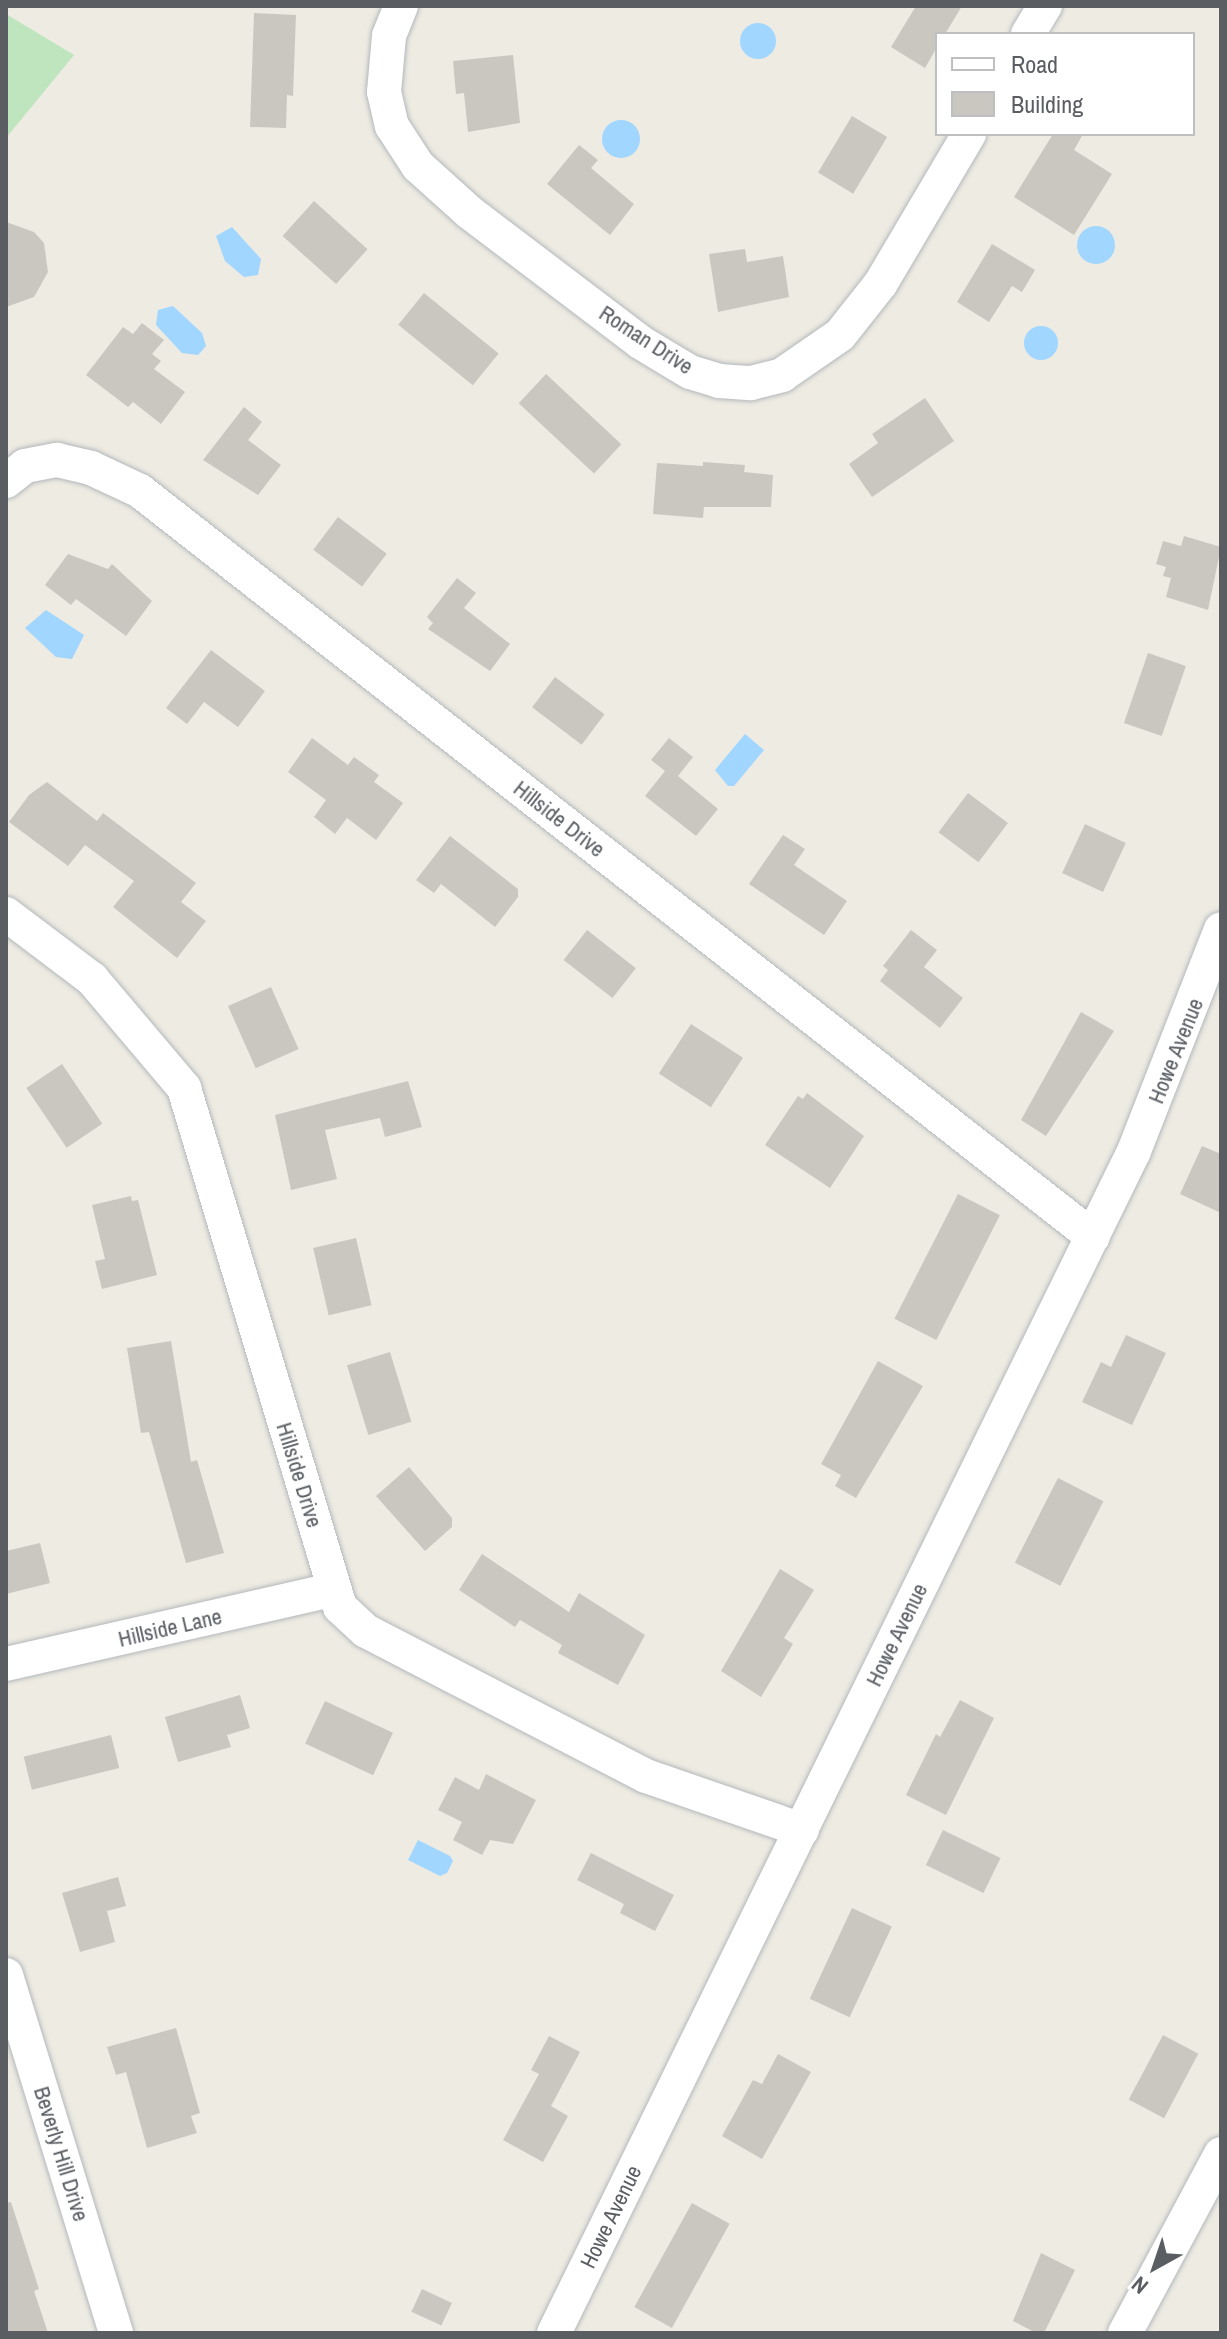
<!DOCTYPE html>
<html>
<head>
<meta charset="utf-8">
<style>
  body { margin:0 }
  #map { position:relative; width:1227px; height:2339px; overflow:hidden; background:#edebe2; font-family:"Archivo Narrow",sans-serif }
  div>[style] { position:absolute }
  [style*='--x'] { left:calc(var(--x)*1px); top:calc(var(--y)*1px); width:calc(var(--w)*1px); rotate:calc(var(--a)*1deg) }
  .green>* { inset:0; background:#bee5be }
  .water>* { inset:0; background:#a0d6ff }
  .round { border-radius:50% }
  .building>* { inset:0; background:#cac7c1; transform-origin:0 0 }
  .roads { filter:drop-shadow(0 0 2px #b4b8bc) drop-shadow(0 0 2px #b4b8bc) }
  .street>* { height:34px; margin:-17px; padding:0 17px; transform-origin:17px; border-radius:17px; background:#fff }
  span { translate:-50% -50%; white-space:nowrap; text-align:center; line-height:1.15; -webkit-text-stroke:8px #fff; paint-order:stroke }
  .street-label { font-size:22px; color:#5a5e63 }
  .frame { position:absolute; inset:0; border:8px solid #5a5e63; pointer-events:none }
  .legend { position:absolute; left:935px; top:32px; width:260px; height:104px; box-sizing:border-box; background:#fff; border:2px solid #bdbfc1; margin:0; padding:10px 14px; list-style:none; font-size:24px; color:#5a5e63 }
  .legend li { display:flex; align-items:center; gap:16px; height:40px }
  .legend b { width:40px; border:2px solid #bdbfc1 }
  .north { position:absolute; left:1115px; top:2227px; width:80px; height:80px; -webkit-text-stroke:6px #fff; paint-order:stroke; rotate:220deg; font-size:22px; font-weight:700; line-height:32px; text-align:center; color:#5a5e63 }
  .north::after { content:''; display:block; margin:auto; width:28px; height:36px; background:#5a5e63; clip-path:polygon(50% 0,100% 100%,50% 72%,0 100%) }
</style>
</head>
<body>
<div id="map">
  <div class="green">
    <i style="clip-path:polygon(6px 14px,74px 55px,6px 138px)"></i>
  </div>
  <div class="water">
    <i class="round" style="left:740px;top:23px;width:36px;height:36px"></i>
    <i class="round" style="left:602px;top:120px;width:38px;height:38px"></i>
    <i class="round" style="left:1077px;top:226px;width:38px;height:38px"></i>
    <i style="clip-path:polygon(232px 227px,261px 259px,258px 275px,244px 277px,225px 261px,216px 236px)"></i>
    <i style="clip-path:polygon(173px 306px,202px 333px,206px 346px,198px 355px,182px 353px,156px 325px,158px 310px)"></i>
    <i class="round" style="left:1024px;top:326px;width:34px;height:34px"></i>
    <i style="clip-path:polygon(46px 610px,84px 635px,72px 659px,56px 657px,25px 628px)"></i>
    <i style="clip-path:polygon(745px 734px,764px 750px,734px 786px,728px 786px,715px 770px)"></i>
    <i style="clip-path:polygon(418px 1840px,450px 1856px,453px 1861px,447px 1873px,440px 1876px,408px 1860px)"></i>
  </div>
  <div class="building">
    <i style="clip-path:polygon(916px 6px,962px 6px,945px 34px,937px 34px,937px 47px,925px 68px,891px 47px)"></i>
    <i style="clip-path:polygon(254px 13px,296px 15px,293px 96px,287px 95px,286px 128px,250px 127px)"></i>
    <i style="clip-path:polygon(513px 55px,520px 123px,468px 132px,464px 93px,456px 94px,453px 61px)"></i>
    <i style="left:852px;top:116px;width:41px;height:66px;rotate:31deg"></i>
    <i style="clip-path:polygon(1053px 134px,1083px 134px,1074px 150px,1112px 174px,1074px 235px,1014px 197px)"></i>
    <i style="clip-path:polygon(579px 145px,598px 160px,591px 168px,634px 204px,610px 235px,547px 184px)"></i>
    <i style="left:314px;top:201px;width:72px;height:47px;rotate:42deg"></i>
    <i style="clip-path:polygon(6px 222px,34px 232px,44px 243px,48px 272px,34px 297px,6px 307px)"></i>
    <i style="clip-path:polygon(992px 244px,1035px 270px,1022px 292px,1012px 286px,989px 322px,957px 302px)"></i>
    <i style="clip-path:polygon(745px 249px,747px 262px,783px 256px,789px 297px,718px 312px,709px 254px)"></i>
    <i style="left:424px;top:293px;width:96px;height:41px;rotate:39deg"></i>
    <i style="clip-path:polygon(142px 323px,164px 340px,152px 354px,161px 361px,154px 369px,185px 392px,161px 424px,133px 402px,128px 407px,86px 375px,123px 327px,133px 334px)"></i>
    <i style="left:546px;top:374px;width:103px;height:40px;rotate:43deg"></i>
    <i style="clip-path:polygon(925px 398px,954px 441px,872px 497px,849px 464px,878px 443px,872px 434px)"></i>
    <i style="clip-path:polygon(244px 407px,262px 422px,248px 440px,281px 465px,258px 495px,203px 460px)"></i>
    <i style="clip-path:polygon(703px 462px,745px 465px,744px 472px,773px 475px,771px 507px,704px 507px,703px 518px,653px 514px,657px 463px,703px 466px)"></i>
    <i style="left:338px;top:517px;width:61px;height:41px;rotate:37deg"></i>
    <i style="clip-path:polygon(1184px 536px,1221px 547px,1208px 610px,1166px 597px,1171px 578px,1163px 576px,1166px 567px,1156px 564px,1163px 541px,1181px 546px)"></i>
    <i style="clip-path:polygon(68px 554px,108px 569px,112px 564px,152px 601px,126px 636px,76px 599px,71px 605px,45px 585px)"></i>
    <i style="clip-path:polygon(457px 578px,476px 593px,464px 608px,510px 644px,490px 671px,428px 629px,433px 623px,427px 617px)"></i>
    <i style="clip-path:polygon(211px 650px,265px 691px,238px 727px,204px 702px,187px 724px,166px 708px)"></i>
    <i style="left:1148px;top:653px;width:40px;height:74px;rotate:19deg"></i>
    <i style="left:555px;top:677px;width:62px;height:38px;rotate:37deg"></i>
    <i style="clip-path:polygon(312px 738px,348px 765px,354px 757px,379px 775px,374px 782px,403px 803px,376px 840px,347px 818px,335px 834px,314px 817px,326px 800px,288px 772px)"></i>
    <i style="clip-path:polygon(669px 738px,693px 757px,678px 776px,718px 809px,696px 836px,645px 796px,665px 771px,651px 760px)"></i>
    <i style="clip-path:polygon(47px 782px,97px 821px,103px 813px,196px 883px,181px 902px,206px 921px,177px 958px,113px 907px,134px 881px,85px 845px,68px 866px,9px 822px,29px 795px)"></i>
    <i style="left:968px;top:793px;width:50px;height:49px;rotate:37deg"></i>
    <i style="left:1085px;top:824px;width:45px;height:54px;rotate:25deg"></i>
    <i style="clip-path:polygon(783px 835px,805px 849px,794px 865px,847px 901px,824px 935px,749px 884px)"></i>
    <i style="clip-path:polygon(450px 836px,518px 889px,518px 897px,495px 927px,441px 884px,434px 893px,416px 880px)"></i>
    <i style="left:587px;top:930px;width:62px;height:38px;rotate:38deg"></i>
    <i style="clip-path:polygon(911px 930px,937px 950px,924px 967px,963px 998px,940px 1028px,880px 981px,888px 970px,883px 966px)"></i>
    <i style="left:271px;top:987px;width:68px;height:47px;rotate:66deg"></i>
    <i style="clip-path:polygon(1081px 1012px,1114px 1031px,1046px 1136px,1021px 1120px)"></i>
    <i style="left:691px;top:1024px;width:62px;height:59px;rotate:33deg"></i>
    <i style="left:62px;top:1064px;width:72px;height:43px;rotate:56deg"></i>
    <i style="clip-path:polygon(408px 1081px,422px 1127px,385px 1137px,380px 1118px,325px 1130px,337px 1179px,291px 1190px,275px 1115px)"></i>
    <i style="clip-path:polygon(807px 1093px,864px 1136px,830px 1188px,765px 1145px,798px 1096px,803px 1099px)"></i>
    <i style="clip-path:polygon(1202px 1146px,1221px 1154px,1221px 1213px,1180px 1194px)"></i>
    <i style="left:958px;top:1194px;width:47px;height:140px;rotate:27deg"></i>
    <i style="clip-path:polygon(131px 1196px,132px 1201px,138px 1200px,157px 1275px,102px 1289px,95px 1261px,105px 1259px,92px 1205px)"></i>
    <i style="left:356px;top:1238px;width:69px;height:44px;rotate:77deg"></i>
    <i style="clip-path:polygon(1126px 1335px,1166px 1353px,1132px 1425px,1082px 1402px,1101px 1362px,1111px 1367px)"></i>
    <i style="clip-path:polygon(171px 1341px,191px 1462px,197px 1460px,224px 1553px,186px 1563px,149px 1432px,141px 1433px,127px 1348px)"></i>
    <i style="left:390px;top:1352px;width:73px;height:45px;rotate:73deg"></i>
    <i style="clip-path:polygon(878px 1361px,923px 1386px,856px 1498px,835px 1486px,841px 1475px,821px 1464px)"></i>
    <i style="clip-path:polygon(409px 1467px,452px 1518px,452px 1527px,425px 1551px,376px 1496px)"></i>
    <i style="left:1058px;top:1478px;width:51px;height:95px;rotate:27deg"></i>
    <i style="clip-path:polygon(40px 1543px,50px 1583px,6px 1594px,6px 1551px)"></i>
    <i style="clip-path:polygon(482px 1554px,569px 1612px,579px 1593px,645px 1635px,618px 1685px,558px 1653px,562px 1645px,520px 1620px,515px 1627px,459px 1590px)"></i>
    <i style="clip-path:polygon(780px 1569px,814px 1590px,784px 1638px,793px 1644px,761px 1697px,721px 1671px)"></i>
    <i style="clip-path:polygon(240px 1695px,250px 1728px,227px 1735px,231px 1747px,178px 1762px,165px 1717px)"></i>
    <i style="clip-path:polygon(960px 1700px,994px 1718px,946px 1815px,906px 1795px,936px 1734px,940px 1737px)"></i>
    <i style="left:325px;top:1701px;width:75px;height:47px;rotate:25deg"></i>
    <i style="left:111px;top:1735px;width:34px;height:90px;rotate:76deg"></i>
    <i style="clip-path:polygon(486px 1774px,536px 1800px,513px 1844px,490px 1840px,482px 1855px,453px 1840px,462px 1822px,438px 1810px,455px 1777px,479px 1790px)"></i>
    <i style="left:943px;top:1830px;width:64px;height:39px;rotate:26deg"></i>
    <i style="clip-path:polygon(591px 1853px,674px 1895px,655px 1931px,620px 1913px,624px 1904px,577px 1880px)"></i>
    <i style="clip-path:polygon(118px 1877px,126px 1906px,107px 1911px,115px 1942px,80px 1952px,62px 1893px)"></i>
    <i style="left:852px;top:1908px;width:44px;height:100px;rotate:25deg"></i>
    <i style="clip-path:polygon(176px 2028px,200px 2113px,191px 2116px,197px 2133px,147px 2148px,126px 2072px,116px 2075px,107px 2047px)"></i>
    <i style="left:1163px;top:2035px;width:40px;height:73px;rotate:28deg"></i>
    <i style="clip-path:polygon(549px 2036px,580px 2052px,551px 2106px,568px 2116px,543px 2162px,503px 2140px,539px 2074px,531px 2070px)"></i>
    <i style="clip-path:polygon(778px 2054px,811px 2072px,762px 2159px,722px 2136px,753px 2080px,762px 2084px)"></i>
    <i style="clip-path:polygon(11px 2202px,39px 2289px,34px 2291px,48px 2333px,6px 2333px,6px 2203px)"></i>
    <i style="left:692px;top:2203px;width:43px;height:119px;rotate:29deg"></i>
    <i style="clip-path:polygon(1041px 2253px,1075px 2270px,1044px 2333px,1036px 2333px,1013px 2321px)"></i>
    <i style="left:422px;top:2289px;width:33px;height:25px;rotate:25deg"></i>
  </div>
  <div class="roads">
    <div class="street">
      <i style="--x:401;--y:6;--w:32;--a:112"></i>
      <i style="--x:389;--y:36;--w:56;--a:95.1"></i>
      <i style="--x:384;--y:92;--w:35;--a:77"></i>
      <i style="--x:392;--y:126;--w:48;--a:57"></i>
      <i style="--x:418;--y:166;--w:69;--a:42"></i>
      <i style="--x:469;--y:212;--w:215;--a:37.2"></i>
      <i style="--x:640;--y:342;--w:58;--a:31"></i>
      <i style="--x:690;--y:372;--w:30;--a:17"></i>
      <i style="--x:719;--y:381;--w:32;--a:4"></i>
      <i style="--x:751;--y:383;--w:32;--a:-14"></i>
      <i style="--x:782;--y:375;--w:70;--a:-34.6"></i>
      <i style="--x:840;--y:335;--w:66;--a:-51.7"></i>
      <i style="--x:881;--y:283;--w:173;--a:-59.4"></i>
      <i style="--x:1028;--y:34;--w:33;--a:-59"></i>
      <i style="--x:6;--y:481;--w:24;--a:-38"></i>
      <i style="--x:25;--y:466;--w:33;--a:-11"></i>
      <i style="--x:57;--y:460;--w:35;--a:13"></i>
      <i style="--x:91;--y:468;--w:54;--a:25.1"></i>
      <i style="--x:140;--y:491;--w:1210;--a:38.05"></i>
      <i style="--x:6;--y:914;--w:108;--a:37.1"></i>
      <i style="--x:92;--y:979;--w:143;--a:49.8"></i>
      <i style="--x:184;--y:1088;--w:542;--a:73.27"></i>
      <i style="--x:340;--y:1607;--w:35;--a:43"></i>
      <i style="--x:366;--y:1631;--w:315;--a:27.4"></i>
      <i style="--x:646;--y:1776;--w:165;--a:19.1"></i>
      <i style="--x:6;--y:1664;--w:335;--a:-12.8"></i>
      <i style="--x:6;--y:1975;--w:375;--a:72.9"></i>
      <i style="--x:554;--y:2333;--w:1317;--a:-63.86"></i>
      <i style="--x:1134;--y:1151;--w:238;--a:-68.6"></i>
      <i style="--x:1125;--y:2333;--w:203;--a:-61.8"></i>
    </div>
  </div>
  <div class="street-label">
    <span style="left:646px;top:340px;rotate:33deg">Roman Drive</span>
    <span style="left:559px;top:819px;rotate:38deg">Hillside Drive</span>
    <span style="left:1176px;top:1051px;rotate:-68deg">Howe Avenue</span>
    <span style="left:299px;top:1475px;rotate:73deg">Hillside Drive</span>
    <span style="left:170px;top:1628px;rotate:-13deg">Hillside Lane</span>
    <span style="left:897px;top:1635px;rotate:-64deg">Howe Avenue</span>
    <span style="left:61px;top:2154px;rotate:73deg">Beverly Hill Drive</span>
    <span style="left:611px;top:2217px;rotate:-64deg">Howe Avenue</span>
  </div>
  <div class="frame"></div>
  <ul class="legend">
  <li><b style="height:10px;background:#fff"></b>Road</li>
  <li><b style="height:22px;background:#cac7c1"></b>Building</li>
  </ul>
  <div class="north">N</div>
</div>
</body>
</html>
